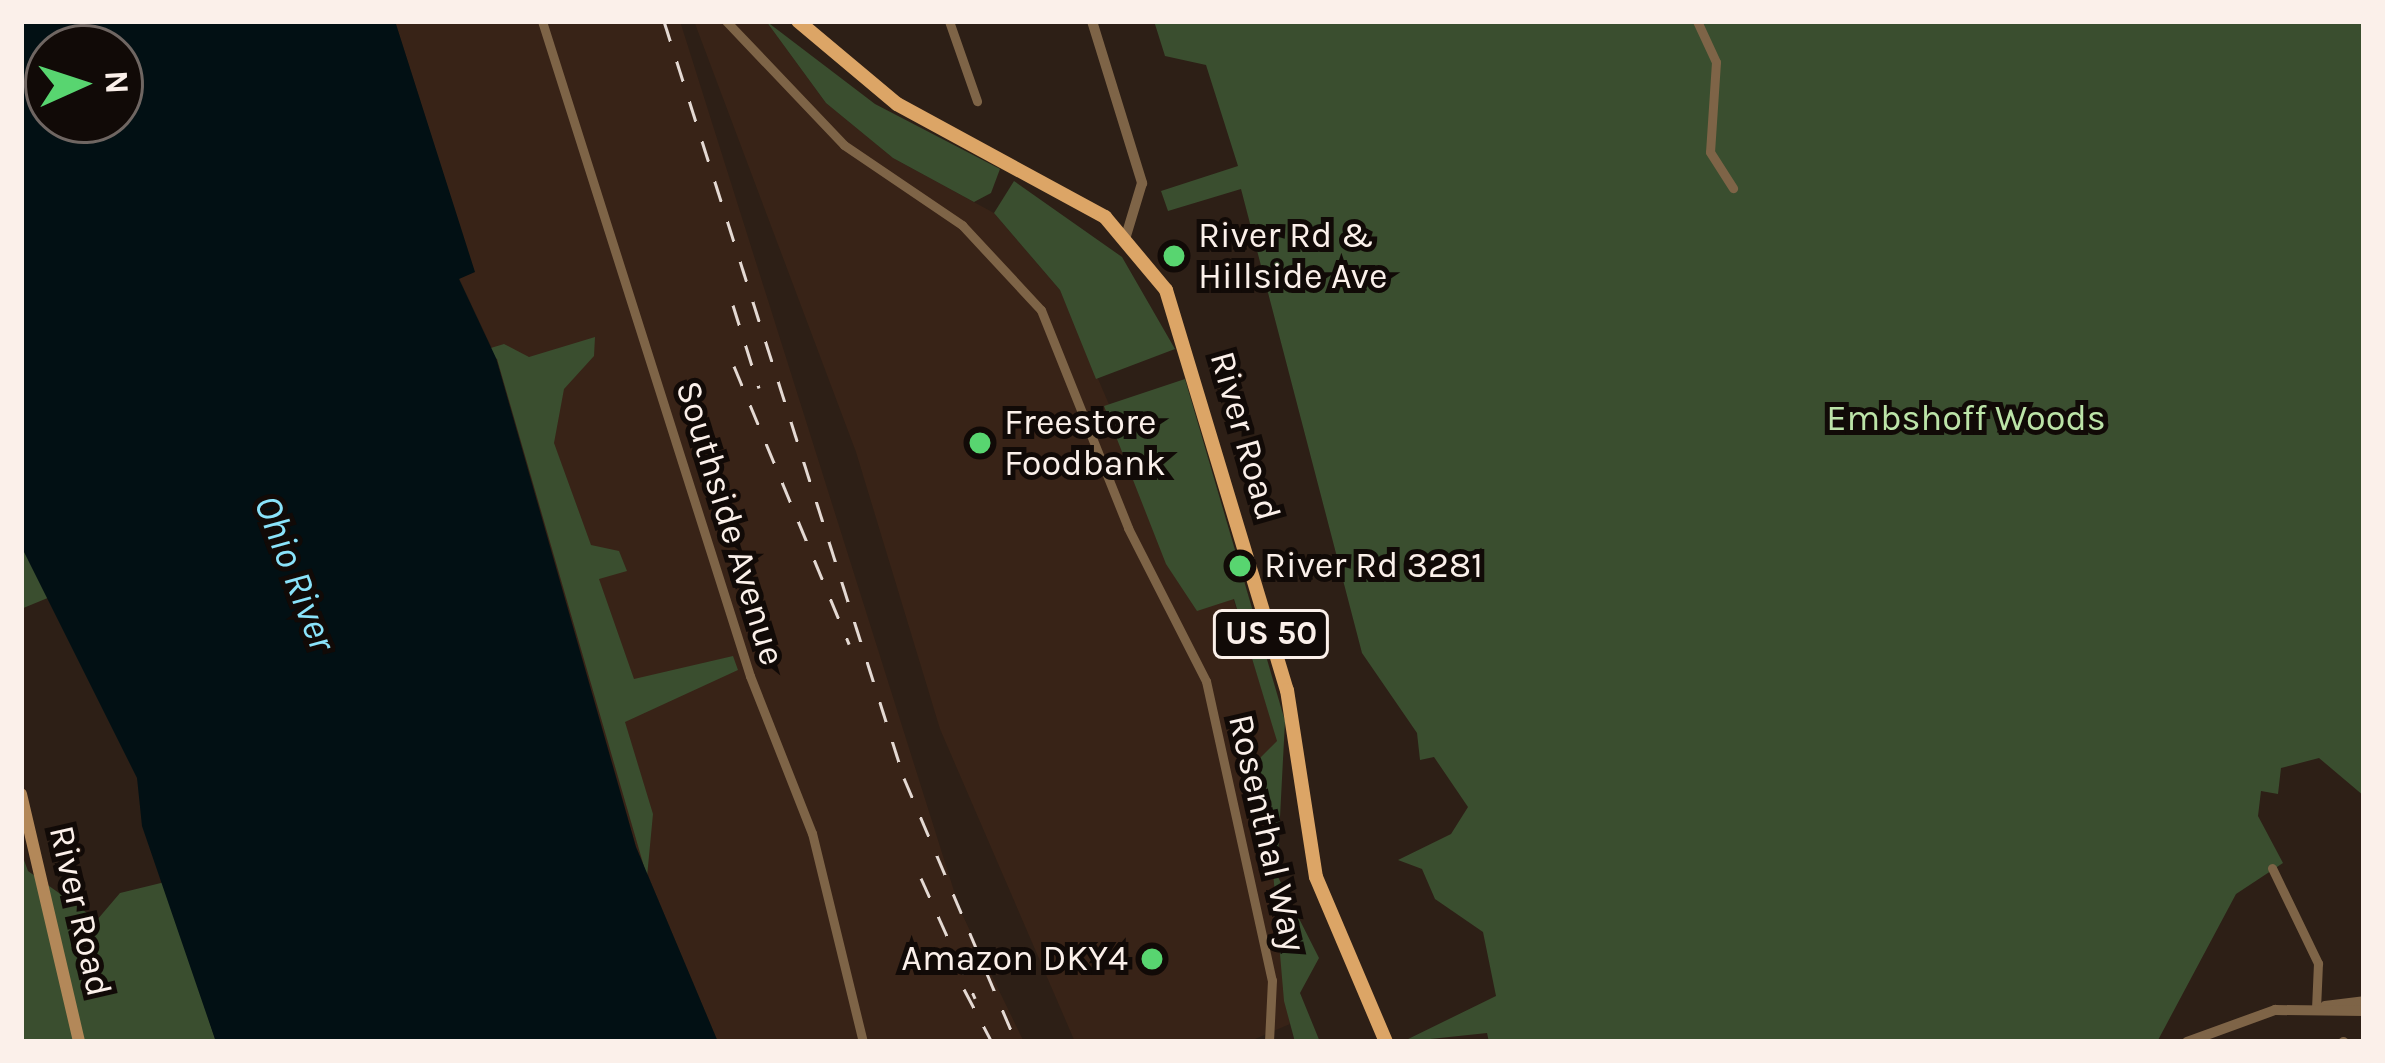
<!DOCTYPE html>
<html>
<head>
<meta charset="utf-8">
<style>
  body { margin:0 }
  #map { position:relative; width:2385px; height:1063px; overflow:hidden; background:#2d1f16; font-family:Karla,sans-serif }
  div>[style] { position:absolute }
  [style*='--x'] { left:calc(var(--x)*1px); top:calc(var(--y)*1px); width:calc(var(--w)*1px); rotate:calc(var(--a)*1deg) }
  .built>* { inset:0; background:#382317 }
  .green>* { inset:0; background:#3a4e2f }
  .water>* { inset:0; background:#021014 }
  .minor>* { height:9px; margin:-4.5px; padding:0 4.5px; transform-origin:4.5px; border-radius:4.5px; background:#7e6447 }
  .tertiary>* { height:10px; margin:-5px; padding:0 5px; transform-origin:5px; border-radius:5px; background:#7e6447 }
  .secondary>* { height:12px; margin:-6px; padding:0 6px; transform-origin:6px; border-radius:6px; background:#b38859 }
  .primary>* { height:14px; margin:-7px; padding:0 7px; transform-origin:7px; border-radius:7px; background:#dca566 }
  .rail>* { height:3px; margin-top:-1.5px; transform-origin:0; background:repeating-linear-gradient(90deg,#e4d9d3 0 21px,transparent 0 42px) }
  .dots>* { width:33px; height:33px; translate:-50% -50%; box-sizing:border-box; border:6px solid #110a07; border-radius:50% }
  span { translate:-50% -50%; white-space:nowrap; text-align:center; line-height:1.15; -webkit-text-stroke:10px #110a07; paint-order:stroke }
  .shield-label span { padding:3px 9px; background:#110a07; border:3px solid; border-radius:9px; -webkit-text-stroke-width:0 }
  .shield-label { font-size:33px; color:#fbf0ea; font-weight:700 }
  .poi-label { font-size:36px; color:#fbf0ea }
  .left { translate:0 -50%; text-align:left }
  .right { translate:-100% -50%; text-align:right }
  .park-label { font-size:36px; color:#bce4a8 }
  .street-label { font-size:36px; color:#fbf0ea }
  .water-label { font-size:39px; color:#8ae3fa; font-style:italic }
  .frame { position:absolute; inset:0; border:24px solid #fbf0ea; pointer-events:none }
  .north { position:absolute; left:24px; top:24px; width:120px; height:120px; box-sizing:border-box; background:#110a07; border:3px solid #6f6662; border-radius:50%; rotate:87deg; font-size:33px; font-weight:700; line-height:48px; text-align:center; color:#fbf0ea }
  .north::after { content:''; display:block; margin:auto; width:42px; height:54px; background:#58d570; clip-path:polygon(50% 0,100% 100%,50% 72%,0 100%) }
</style>
</head>
<body>
<div id="map">
  <div class="built">
    <i style="clip-path:polygon(395px 21px,680px 21px,960px 910px,1024px 1042px,718px 1042px,636px 847px,497px 359px,459px 278px,474px 272px)"></i>
    <i style="clip-path:polygon(694px 21px,766px 21px,826px 103px,893px 158px,994px 213px,1060px 290px,1197px 610px,1233px 598px,1278px 741px,1251px 767px,1269px 825px,1290px 1024px,1248px 1042px,1075px 1042px,940px 729px,856px 452px)"></i>
  </div>
  <div class="green">
    <i style="clip-path:polygon(766px 21px,875px 104px,1000px 169px,991px 193px,974px 202px,893px 158px,826px 103px)"></i>
    <i style="clip-path:polygon(1154px 21px,2364px 21px,2364px 796px,2319px 758px,2281px 768px,2278px 794px,2261px 791px,2258px 816px,2283px 863px,2236px 894px,2157px 1042px,1489px 1042px,1487px 1033px,1402px 1042px,1496px 996px,1483px 932px,1435px 899px,1422px 869px,1398px 860px,1451px 834px,1468px 807px,1434px 757px,1420px 760px,1417px 733px,1362px 653px,1241px 189px,1168px 211px,1161px 191px,1238px 166px,1206px 65px,1165px 56px)"></i>
    <i style="clip-path:polygon(1014px 181px,1122px 257px,1175px 349px,1096px 379px,1060px 290px,994px 213px)"></i>
    <i style="clip-path:polygon(595px 337px,594px 356px,564px 389px,554px 443px,591px 545px,619px 551px,627px 571px,599px 579px,634px 679px,733px 656px,738px 670px,625px 722px,653px 814px,647px 877px,497px 359px,484px 350px,504px 344px,529px 357px)"></i>
    <i style="clip-path:polygon(1185px 379px,1285px 721px,1277px 875px,1319px 958px,1300px 993px,1320px 1042px,1295px 1042px,1284px 1001px,1269px 825px,1251px 767px,1277px 741px,1234px 599px,1197px 611px,1166px 564px,1104px 406px)"></i>
    <i style="clip-path:polygon(21px 546px,50px 597px,21px 609px)"></i>
    <i style="clip-path:polygon(21px 852px,28px 871px,97px 920px,120px 893px,165px 882px,216px 1042px,21px 1042px)"></i>
  </div>
  <div class="water">
    <i style="clip-path:polygon(evenodd,21px 21px,395px 21px,475px 272px,459px 279px,496px 358px,636px 847px,718px 1042px,216px 1042px,142px 826px,137px 778px,21px 546px,21px 21px,48px 48px,120px 48px,120px 120px,48px 120px,48px 48px)"></i>
  </div>
  <div class="minor">
    <i style="--x:542;--y:21;--w:687;--a:72.38"></i>
    <i style="--x:750;--y:676;--w:169;--a:68.5"></i>
    <i style="--x:812;--y:833;--w:215;--a:76.3"></i>
    <i style="--x:726;--y:21;--w:171;--a:46.4"></i>
    <i style="--x:844;--y:145;--w:143;--a:34.1"></i>
    <i style="--x:962;--y:225;--w:116;--a:47.1"></i>
    <i style="--x:1041;--y:310;--w:235;--a:68.2"></i>
    <i style="--x:1128;--y:528;--w:172;--a:63"></i>
    <i style="--x:1206;--y:681;--w:306;--a:77.6"></i>
    <i style="--x:1272;--y:980;--w:62;--a:92.8"></i>
    <i style="--x:949;--y:21;--w:85;--a:70.7"></i>
    <i style="--x:1697;--y:21;--w:45;--a:65.1"></i>
    <i style="--x:1716;--y:62;--w:90;--a:93.8"></i>
    <i style="--x:1710;--y:152;--w:43;--a:57.4"></i>
    <i style="--x:2272;--y:868;--w:106;--a:64.2"></i>
    <i style="--x:2318;--y:963;--w:46;--a:92.5"></i>
    <i style="--x:2343;--y:1042;--w:1;--a:-90"></i>
  </div>
  <div class="tertiary">
    <i style="--x:1092;--y:21;--w:170;--a:72.8"></i>
    <i style="--x:1142;--y:183;--w:55;--a:106.8"></i>
    <i style="--x:2325;--y:1006;--w:39;--a:-7"></i>
    <i style="--x:2187;--y:1042;--w:94;--a:-20"></i>
    <i style="--x:2275;--y:1010;--w:89;--a:0.6"></i>
  </div>
  <div class="secondary">
    <i style="--x:21;--y:794;--w:255;--a:76.8"></i>
  </div>
  <div class="primary">
    <i style="--x:798;--y:21;--w:129;--a:40"></i>
    <i style="--x:897;--y:104;--w:237;--a:28.5"></i>
    <i style="--x:1105;--y:217;--w:95;--a:50.1"></i>
    <i style="--x:1166;--y:290;--w:418;--a:73.2"></i>
    <i style="--x:1287;--y:690;--w:189;--a:81.2"></i>
    <i style="--x:1316;--y:877;--w:179;--a:67"></i>
  </div>
  <div class="rail">
    <i style="--x:664;--y:21;--w:794;--a:72.41"></i>
    <i style="--x:904;--y:778;--w:287;--a:67"></i>
    <i style="--x:733;--y:305;--w:87;--a:72.6"></i>
    <i style="--x:734;--y:366;--w:301;--a:67.5"></i>
    <i style="--x:921;--y:878;--w:132;--a:65.8"></i>
    <i style="--x:964;--y:989;--w:60;--a:62.2"></i>
  </div>
  <div class="dots">
    <i style="left:1174px;top:256px;background:#58d570"></i>
    <i style="left:980px;top:443px;background:#58d570"></i>
    <i style="left:1240px;top:566px;background:#58d570"></i>
    <i style="left:1152px;top:959px;background:#58d570"></i>
  </div>
  <div class="shield-label">
    <span style="left:1271px;top:634px">US 50</span>
  </div>
  <div class="poi-label">
    <span class="left" style="left:1198px;top:256px">River Rd &amp;<br>Hillside Ave</span>
    <span class="left" style="left:1004px;top:443px">Freestore<br>Foodbank</span>
    <span class="left" style="left:1264px;top:566px">River Rd 3281</span>
    <span class="right" style="left:1128px;top:959px">Amazon DKY4</span>
  </div>
  <div class="park-label">
    <span style="left:1966px;top:419px">Embshoff Woods</span>
  </div>
  <div class="street-label">
    <span style="left:1245px;top:436px;rotate:74deg">River Road</span>
    <span style="left:730px;top:523px;rotate:73deg">Southside Avenue</span>
    <span style="left:1267px;top:833px;rotate:77deg">Rosenthal Way</span>
    <span style="left:80px;top:911px;rotate:77deg">River Road</span>
  </div>
  <div class="water-label">
    <span style="left:295px;top:573px;rotate:69deg">Ohio River</span>
  </div>
  <div class="frame"></div>
  <div class="north">N</div>
</div>
</body>
</html>
